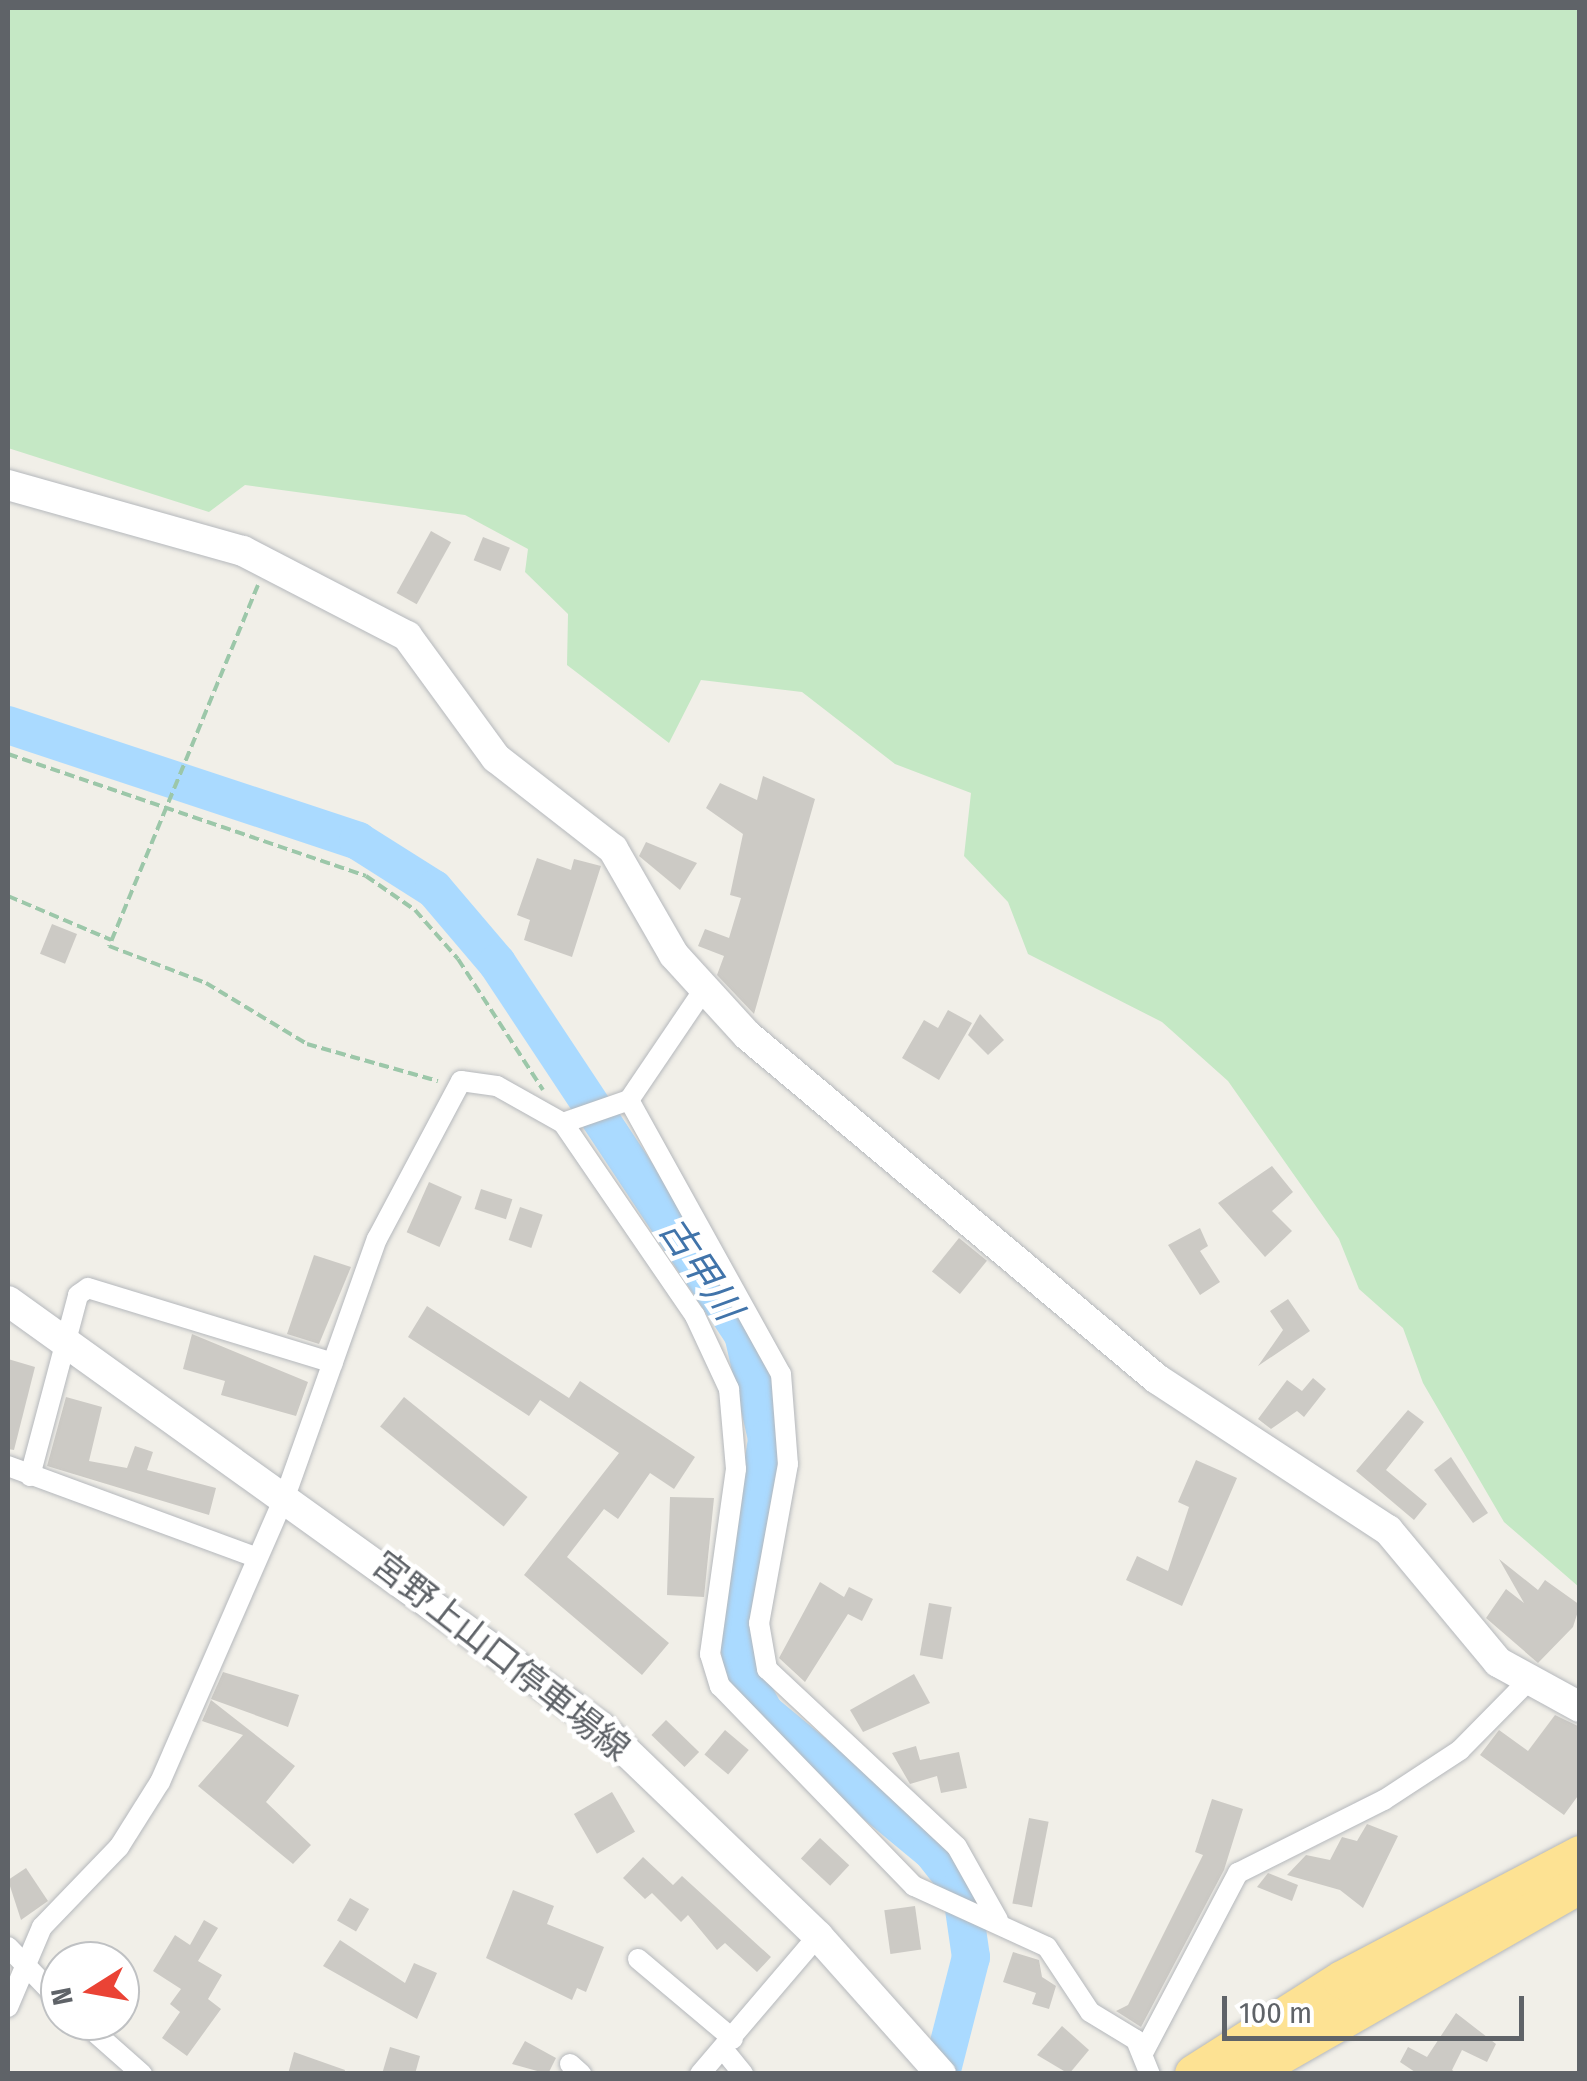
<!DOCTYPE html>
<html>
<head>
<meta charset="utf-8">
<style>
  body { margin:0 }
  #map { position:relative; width:1587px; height:2081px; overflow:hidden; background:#f1efe8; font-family:"Fira Sans Condensed","Noto Sans JP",sans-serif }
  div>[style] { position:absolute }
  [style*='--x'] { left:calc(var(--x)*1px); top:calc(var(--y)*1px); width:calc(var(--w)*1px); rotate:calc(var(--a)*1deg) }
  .green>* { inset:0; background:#c5e8c5 }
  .river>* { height:38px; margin:-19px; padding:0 19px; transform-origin:19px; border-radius:19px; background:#aadaff }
  .building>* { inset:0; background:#cccac5; transform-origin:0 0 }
  .path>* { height:4px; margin-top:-2px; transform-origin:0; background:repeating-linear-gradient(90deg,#9cc7a9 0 10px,transparent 0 15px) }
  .roads { filter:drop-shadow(0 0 2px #b5b8bc) drop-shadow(0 0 2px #b5b8bc) }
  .street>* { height:20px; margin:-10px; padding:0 10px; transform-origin:10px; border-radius:10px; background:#fff }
  .secondary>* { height:30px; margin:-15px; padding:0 15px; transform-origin:15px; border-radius:15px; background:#fff }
  .highway>* { height:38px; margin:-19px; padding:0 19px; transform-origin:19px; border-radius:19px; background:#fde293 }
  span { translate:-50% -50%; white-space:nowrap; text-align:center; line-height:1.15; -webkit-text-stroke:9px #fff; paint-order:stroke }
  .street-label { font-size:35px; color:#5f6368 }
  .water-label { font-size:38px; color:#4174aa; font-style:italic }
  .frame { position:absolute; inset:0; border:10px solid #5f6368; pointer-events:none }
  .north { position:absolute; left:40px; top:1941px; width:100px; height:100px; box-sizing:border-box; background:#fff; border:2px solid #bfc1c3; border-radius:50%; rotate:259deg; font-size:28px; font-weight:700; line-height:40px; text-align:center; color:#5f6368 }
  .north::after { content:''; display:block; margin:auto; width:35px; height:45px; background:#ea4335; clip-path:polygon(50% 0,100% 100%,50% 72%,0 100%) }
  .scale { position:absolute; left:1222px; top:1996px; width:302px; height:45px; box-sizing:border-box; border:5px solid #5f6368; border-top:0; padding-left:12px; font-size:30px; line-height:35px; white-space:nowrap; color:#5f6368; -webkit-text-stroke:8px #fff; paint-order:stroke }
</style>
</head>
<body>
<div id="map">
  <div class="green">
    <i style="clip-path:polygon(8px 8px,1579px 8px,1579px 1587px,1504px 1522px,1423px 1383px,1403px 1328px,1359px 1289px,1339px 1239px,1228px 1081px,1162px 1022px,1028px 954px,1008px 902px,964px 856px,971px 793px,895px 764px,802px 692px,701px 680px,669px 743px,567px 665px,568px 614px,525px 572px,528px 549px,465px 515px,245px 485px,209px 512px,8px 448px)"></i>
  </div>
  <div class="river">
    <i style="--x:8;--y:725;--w:369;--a:18.3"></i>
    <i style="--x:358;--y:841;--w:90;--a:32.3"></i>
    <i style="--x:434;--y:889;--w:97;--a:49.6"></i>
    <i style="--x:497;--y:963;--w:445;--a:56.5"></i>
    <i style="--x:743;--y:1334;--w:108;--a:77.1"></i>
    <i style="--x:767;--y:1439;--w:197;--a:98.5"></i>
    <i style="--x:738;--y:1634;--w:40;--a:82.9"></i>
    <i style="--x:743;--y:1674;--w:45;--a:60.6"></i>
    <i style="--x:765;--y:1713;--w:217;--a:39.6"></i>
    <i style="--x:932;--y:1851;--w:47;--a:51.9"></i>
    <i style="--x:961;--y:1888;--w:70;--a:81.8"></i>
    <i style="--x:971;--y:1957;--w:121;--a:104.4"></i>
  </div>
  <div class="building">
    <i style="left:431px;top:531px;width:23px;height:71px;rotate:29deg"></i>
    <i style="left:483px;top:537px;width:29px;height:25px;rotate:22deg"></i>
    <i style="clip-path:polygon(763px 776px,815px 799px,754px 1014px,717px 975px,724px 956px,698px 946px,705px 929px,729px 938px,741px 898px,730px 895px,743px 834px,706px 808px,720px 783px,757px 800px)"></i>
    <i style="clip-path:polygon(646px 842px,697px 863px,680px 890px,639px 856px)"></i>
    <i style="clip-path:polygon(537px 858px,571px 870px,574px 859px,601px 866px,572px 957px,524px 940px,530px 920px,517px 915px)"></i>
    <i style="left:52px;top:924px;width:27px;height:32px;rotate:22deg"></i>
    <i style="clip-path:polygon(948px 1010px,972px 1023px,939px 1080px,902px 1058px,924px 1020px,938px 1028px)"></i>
    <i style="clip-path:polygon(980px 1014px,1004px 1040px,988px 1055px,968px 1035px)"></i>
    <i style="clip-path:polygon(1272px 1166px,1293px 1192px,1272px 1211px,1292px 1231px,1265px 1257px,1218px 1203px)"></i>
    <i style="left:429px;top:1182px;width:36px;height:55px;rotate:24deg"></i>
    <i style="left:481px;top:1189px;width:33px;height:21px;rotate:18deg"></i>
    <i style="left:520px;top:1207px;width:24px;height:35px;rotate:19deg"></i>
    <i style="clip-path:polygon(1200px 1228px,1208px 1246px,1200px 1251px,1220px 1282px,1200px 1295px,1168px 1245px)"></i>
    <i style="left:959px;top:1238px;width:36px;height:43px;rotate:39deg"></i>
    <i style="clip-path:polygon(314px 1255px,351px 1267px,319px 1344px,287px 1334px)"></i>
    <i style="clip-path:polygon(1288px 1299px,1310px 1331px,1258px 1366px,1283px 1330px,1270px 1311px)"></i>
    <i style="clip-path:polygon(427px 1306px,569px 1398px,580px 1381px,695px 1457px,674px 1489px,650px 1473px,618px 1519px,604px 1509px,567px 1557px,669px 1643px,642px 1675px,524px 1575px,619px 1453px,540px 1400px,529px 1416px,408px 1337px)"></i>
    <i style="clip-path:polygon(192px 1334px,308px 1382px,296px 1416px,221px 1395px,225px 1381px,183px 1369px)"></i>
    <i style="clip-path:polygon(8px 1359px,35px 1367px,14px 1450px,8px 1449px)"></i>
    <i style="clip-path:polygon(1313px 1378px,1326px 1389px,1304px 1417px,1297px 1411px,1271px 1429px,1258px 1419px,1287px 1380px,1302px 1391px)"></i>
    <i style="clip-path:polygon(66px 1397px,102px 1407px,89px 1461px,127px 1468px,135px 1446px,153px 1452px,147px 1470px,216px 1488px,209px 1515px,47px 1466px)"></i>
    <i style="left:404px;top:1397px;width:159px;height:38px;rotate:39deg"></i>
    <i style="clip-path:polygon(1408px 1410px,1424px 1422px,1386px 1470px,1427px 1504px,1414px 1520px,1356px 1471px)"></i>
    <i style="clip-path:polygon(1451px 1457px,1488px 1513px,1473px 1523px,1434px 1470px)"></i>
    <i style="clip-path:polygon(1196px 1460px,1237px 1478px,1182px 1606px,1126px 1580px,1137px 1556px,1168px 1571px,1189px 1507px,1178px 1502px)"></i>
    <i style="clip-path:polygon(670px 1497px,714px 1498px,704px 1597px,667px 1595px)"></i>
    <i style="clip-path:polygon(1499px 1559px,1538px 1590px,1545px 1580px,1580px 1605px,1573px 1627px,1538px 1663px,1486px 1618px,1506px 1589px,1524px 1603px)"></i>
    <i style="clip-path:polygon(820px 1582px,844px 1597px,849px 1587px,873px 1599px,862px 1621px,848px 1614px,805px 1682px,779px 1658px)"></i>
    <i style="left:929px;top:1603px;width:23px;height:53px;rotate:10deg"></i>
    <i style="clip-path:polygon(223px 1672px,299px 1695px,288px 1727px,211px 1699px)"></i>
    <i style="clip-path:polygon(914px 1674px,930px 1703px,863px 1732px,850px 1710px)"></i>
    <i style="clip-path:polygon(211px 1700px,295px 1766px,266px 1802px,311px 1845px,293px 1864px,198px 1786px,243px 1735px,202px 1721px)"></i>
    <i style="clip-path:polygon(1555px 1715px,1580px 1727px,1580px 1793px,1564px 1815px,1480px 1755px,1499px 1730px,1528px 1751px)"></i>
    <i style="left:666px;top:1720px;width:46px;height:21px;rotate:44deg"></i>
    <i style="left:725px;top:1730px;width:31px;height:32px;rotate:40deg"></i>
    <i style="clip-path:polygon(916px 1746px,920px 1760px,959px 1752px,967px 1788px,941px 1793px,937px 1776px,910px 1784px,892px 1753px)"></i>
    <i style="left:612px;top:1792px;width:46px;height:44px;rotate:60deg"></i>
    <i style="clip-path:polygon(1212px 1799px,1243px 1809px,1224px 1870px,1141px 2027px,1116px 2011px,1128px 2005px,1203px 1855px,1195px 1852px)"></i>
    <i style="left:1029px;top:1818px;width:20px;height:87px;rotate:11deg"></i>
    <i style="clip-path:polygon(1367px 1824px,1398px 1836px,1363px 1908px,1340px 1890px,1287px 1875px,1306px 1855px,1330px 1860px,1342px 1837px,1357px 1841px)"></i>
    <i style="left:820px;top:1838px;width:40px;height:28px;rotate:43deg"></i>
    <i style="clip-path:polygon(643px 1857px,673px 1885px,682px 1876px,771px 1957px,757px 1972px,725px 1943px,717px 1950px,688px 1915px,681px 1922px,652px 1893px,645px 1899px,623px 1878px)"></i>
    <i style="clip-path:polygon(26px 1868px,48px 1901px,21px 1920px,8px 1880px)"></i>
    <i style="clip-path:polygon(1268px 1873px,1298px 1885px,1292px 1901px,1257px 1887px)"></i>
    <i style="clip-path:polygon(513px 1890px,554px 1906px,547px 1924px,604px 1947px,586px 1992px,577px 1988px,572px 2000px,486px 1958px)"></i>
    <i style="left:350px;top:1898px;width:22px;height:26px;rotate:30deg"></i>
    <i style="left:915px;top:1906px;width:44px;height:31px;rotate:82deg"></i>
    <i style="clip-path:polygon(204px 1920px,218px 1928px,198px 1961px,222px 1975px,208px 1999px,221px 2009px,187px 2056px,162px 2038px,180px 2012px,170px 2004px,181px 1989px,153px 1971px,175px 1935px,190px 1945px)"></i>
    <i style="clip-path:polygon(340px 1940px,405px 1983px,414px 1963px,437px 1973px,417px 2019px,323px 1966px)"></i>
    <i style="clip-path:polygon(1013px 1952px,1039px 1960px,1042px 1977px,1056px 1986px,1049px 2009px,1032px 2004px,1036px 1993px,1003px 1982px)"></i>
    <i style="clip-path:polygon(1456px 2013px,1496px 2044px,1487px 2062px,1462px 2050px,1452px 2070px,1458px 2074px,1418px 2074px,1400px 2062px,1408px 2047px,1427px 2057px)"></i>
    <i style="clip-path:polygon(1062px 2026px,1089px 2050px,1069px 2074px,1037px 2055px)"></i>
    <i style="clip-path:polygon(525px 2041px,556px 2058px,548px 2074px,512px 2064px)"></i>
    <i style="clip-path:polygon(390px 2047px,420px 2056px,415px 2074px,382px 2074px)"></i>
    <i style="clip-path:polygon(294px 2052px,345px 2070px,344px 2074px,288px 2074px)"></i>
  </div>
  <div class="path">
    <i style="--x:258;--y:585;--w:391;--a:112.4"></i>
    <i style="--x:109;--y:946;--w:104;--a:20.9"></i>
    <i style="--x:206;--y:983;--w:118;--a:31.1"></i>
    <i style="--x:307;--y:1044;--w:136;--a:15.8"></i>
    <i style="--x:8;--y:754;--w:378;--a:18.8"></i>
    <i style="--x:366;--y:876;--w:60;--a:34.8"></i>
    <i style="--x:415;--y:910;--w:65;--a:48.7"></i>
    <i style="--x:458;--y:959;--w:156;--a:57"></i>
    <i style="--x:8;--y:896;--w:112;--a:23.1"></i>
  </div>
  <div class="roads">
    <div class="street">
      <i style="--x:629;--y:1100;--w:313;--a:61"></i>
      <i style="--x:781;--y:1374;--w:90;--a:85.6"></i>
      <i style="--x:788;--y:1464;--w:162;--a:100.3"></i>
      <i style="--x:759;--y:1623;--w:47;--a:80.1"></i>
      <i style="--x:767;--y:1669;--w:260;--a:43.1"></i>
      <i style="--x:957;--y:1847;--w:84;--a:60.7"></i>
      <i style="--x:563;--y:1123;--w:234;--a:55.6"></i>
      <i style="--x:695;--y:1316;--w:81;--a:65"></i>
      <i style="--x:729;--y:1389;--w:80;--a:85"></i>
      <i style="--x:736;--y:1469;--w:187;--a:98"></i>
      <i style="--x:710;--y:1654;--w:34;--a:73"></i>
      <i style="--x:720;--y:1686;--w:279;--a:45.9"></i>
      <i style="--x:914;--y:1886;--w:146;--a:24.6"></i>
      <i style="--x:1047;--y:1947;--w:78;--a:56.5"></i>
      <i style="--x:1090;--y:2012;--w:54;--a:31.3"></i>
      <i style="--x:1136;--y:2040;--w:37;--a:68"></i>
      <i style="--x:8;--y:1466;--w:263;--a:20.2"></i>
      <i style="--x:30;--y:1476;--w:187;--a:-75.1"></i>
      <i style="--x:78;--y:1295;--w:12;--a:-35"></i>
      <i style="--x:88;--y:1288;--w:256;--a:17"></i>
      <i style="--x:8;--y:1947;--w:75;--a:46.1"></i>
      <i style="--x:638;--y:1959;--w:124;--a:40.1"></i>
      <i style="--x:8;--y:2007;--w:87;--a:-67"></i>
      <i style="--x:42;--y:1927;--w:111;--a:-46.1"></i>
      <i style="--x:119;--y:1847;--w:77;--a:-57.8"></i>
      <i style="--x:160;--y:1782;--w:314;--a:-66.4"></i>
      <i style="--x:286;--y:1494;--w:271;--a:-70.4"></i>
      <i style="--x:377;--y:1239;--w:179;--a:-62"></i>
      <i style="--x:461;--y:1081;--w:36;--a:8"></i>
      <i style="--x:497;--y:1086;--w:76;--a:29.3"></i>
      <i style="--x:563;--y:1123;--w:70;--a:-19.2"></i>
      <i style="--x:629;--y:1100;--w:130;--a:-55.9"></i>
      <i style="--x:82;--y:2021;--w:80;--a:41.5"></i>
      <i style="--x:723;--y:2049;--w:32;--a:51"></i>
      <i style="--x:1143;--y:2053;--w:204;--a:-62.2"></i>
      <i style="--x:1238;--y:1873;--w:163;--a:-26.6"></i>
      <i style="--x:1384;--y:1800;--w:91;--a:-33.3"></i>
      <i style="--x:1460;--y:1750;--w:95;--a:-45.4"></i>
      <i style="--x:570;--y:2064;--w:15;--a:42"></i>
      <i style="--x:700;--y:2074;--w:182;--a:-49.5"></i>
    </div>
    <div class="secondary">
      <i style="--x:8;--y:485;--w:244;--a:15.7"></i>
      <i style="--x:243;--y:551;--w:185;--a:27.4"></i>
      <i style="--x:407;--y:636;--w:151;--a:53.9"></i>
      <i style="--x:496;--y:758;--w:148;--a:37.9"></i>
      <i style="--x:613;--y:849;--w:122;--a:60.1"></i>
      <i style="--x:674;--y:955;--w:108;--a:47.6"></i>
      <i style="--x:747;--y:1035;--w:535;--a:40"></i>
      <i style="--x:1157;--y:1379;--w:276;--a:33.2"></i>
      <i style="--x:1388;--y:1530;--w:172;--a:50.2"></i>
      <i style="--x:1498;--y:1662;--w:94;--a:28.8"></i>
      <i style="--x:8;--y:1301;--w:730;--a:35.69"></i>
      <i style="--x:601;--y:1727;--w:301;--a:43.9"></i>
      <i style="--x:818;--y:1936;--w:185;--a:48.3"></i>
    </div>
    <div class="highway">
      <i style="--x:1194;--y:2074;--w:175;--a:-32.4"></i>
      <i style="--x:1342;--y:1980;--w:269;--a:-27.7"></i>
      <i style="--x:1248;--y:2074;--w:382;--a:-29.7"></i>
    </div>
  </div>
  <div class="street-label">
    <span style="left:501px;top:1656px;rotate:38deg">宮野上山口停車場線</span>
  </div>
  <div class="water-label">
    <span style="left:700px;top:1269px;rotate:56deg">古甲川</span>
  </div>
  <div class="frame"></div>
  <div class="north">N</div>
  <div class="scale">100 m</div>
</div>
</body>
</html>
